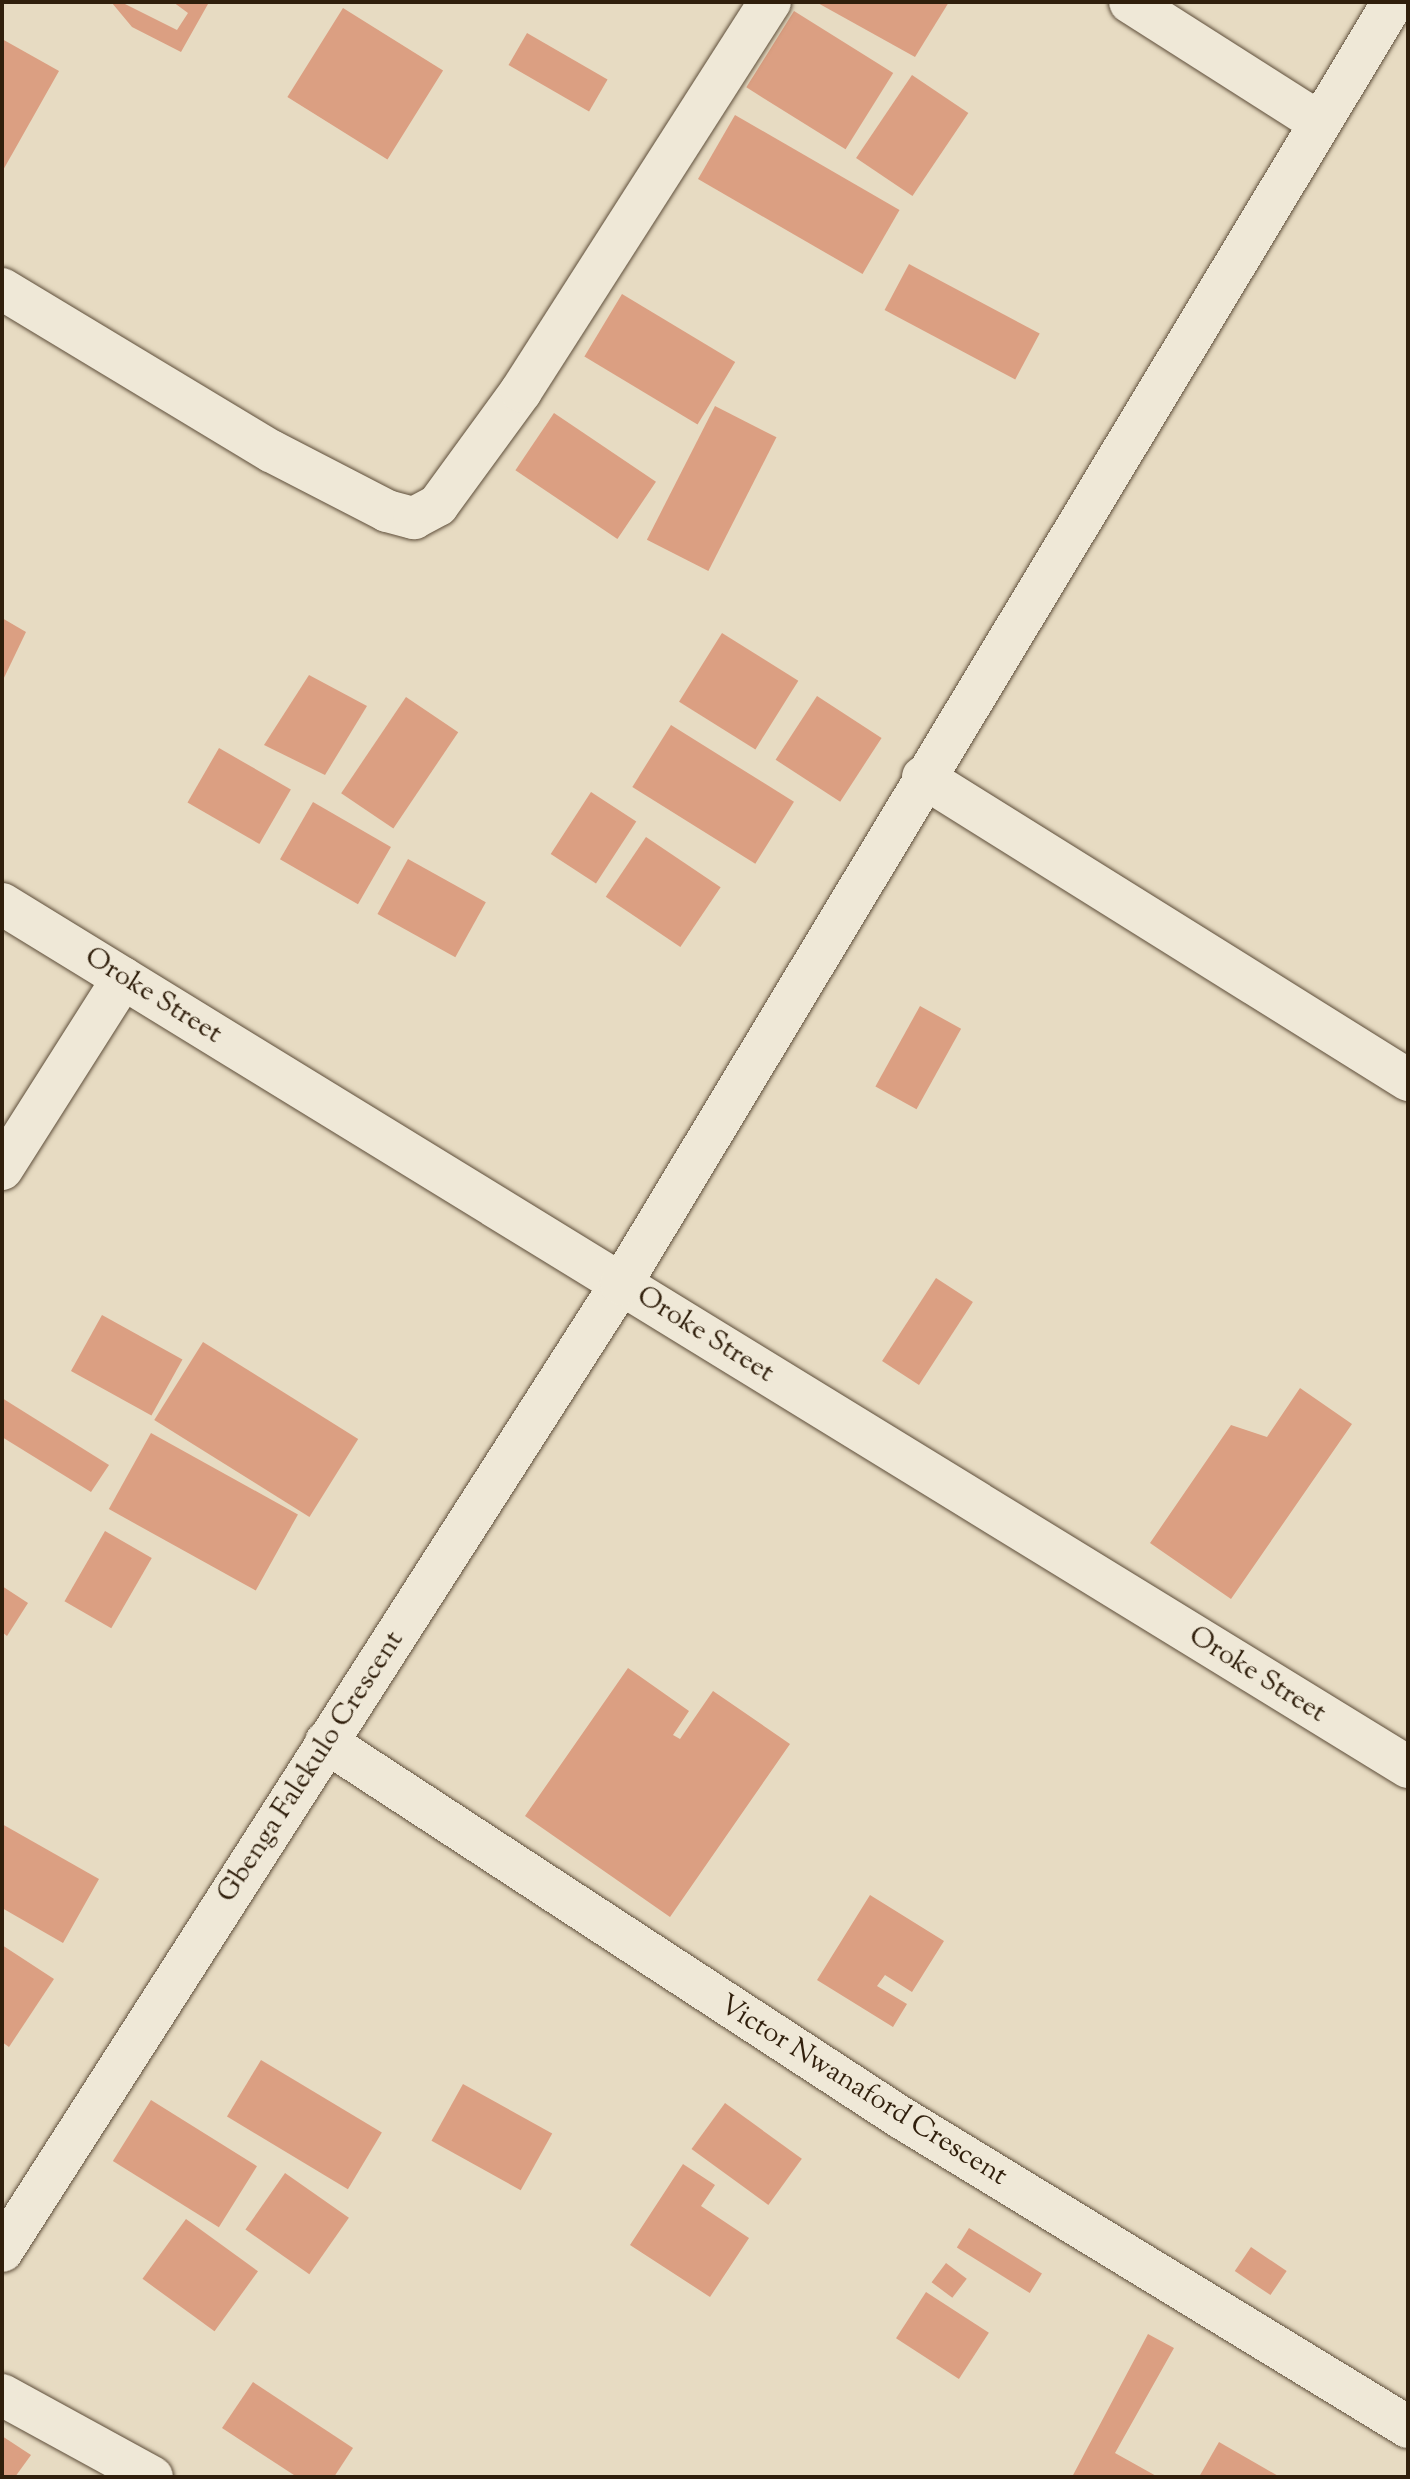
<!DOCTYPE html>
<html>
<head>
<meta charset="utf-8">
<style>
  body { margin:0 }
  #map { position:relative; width:1410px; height:2479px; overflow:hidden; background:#e7dbc2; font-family:"Sorts Mill Goudy",serif }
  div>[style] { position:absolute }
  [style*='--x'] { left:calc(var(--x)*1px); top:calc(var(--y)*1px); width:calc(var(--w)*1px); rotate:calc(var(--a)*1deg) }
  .building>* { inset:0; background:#db9f82; transform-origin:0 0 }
  .roads { filter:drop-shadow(0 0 2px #5e4e3a) drop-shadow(0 0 2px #5e4e3a) }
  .minor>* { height:42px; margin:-21px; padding:0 21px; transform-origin:21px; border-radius:21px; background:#efe8d7 }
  span { translate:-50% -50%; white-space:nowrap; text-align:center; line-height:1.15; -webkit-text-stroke:6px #efe8d7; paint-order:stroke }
  .street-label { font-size:28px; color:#301f0c }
  .frame { position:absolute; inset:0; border:4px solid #301f0c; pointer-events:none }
</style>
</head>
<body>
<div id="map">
  <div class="building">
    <i style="clip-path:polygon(121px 2px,177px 30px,188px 13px,173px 2px,208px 4px,181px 52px,132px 27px,112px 3px)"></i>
    <i style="clip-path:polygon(816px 2px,949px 2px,915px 57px)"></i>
    <i style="left:343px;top:8px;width:118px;height:105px;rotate:32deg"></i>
    <i style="left:794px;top:11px;width:117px;height:90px;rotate:32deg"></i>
    <i style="left:527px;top:33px;width:93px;height:37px;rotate:30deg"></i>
    <i style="clip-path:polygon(2px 39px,59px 71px,2px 172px)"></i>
    <i style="left:912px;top:75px;width:68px;height:100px;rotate:34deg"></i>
    <i style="left:735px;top:115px;width:190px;height:74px;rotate:30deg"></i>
    <i style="left:909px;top:264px;width:148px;height:52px;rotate:28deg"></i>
    <i style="left:622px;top:294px;width:132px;height:73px;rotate:31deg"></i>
    <i style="left:715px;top:406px;width:69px;height:150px;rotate:27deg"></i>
    <i style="left:554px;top:413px;width:123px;height:69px;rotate:34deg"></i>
    <i style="clip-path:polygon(2px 618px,26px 632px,2px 682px)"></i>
    <i style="left:722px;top:633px;width:90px;height:81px;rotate:32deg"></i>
    <i style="clip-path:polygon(309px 675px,367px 706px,325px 775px,264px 745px)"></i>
    <i style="left:817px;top:696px;width:77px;height:76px;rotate:33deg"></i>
    <i style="left:406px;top:697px;width:63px;height:116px;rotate:34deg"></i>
    <i style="left:671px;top:725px;width:145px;height:73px;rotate:32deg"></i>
    <i style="left:219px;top:748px;width:83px;height:63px;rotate:30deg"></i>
    <i style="left:591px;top:792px;width:54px;height:74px;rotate:33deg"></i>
    <i style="left:313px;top:802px;width:90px;height:66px;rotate:30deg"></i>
    <i style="left:646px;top:837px;width:90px;height:72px;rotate:34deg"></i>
    <i style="left:408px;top:859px;width:89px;height:63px;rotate:29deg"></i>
    <i style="left:920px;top:1006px;width:47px;height:92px;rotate:29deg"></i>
    <i style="left:936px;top:1278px;width:44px;height:99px;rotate:33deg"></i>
    <i style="left:102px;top:1315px;width:92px;height:64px;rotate:29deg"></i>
    <i style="left:203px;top:1342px;width:183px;height:92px;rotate:32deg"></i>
    <i style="clip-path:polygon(1300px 1388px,1352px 1424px,1231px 1599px,1150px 1543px,1231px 1425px,1267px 1437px)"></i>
    <i style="clip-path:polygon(2px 1398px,109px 1465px,91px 1492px,2px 1437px)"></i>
    <i style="left:151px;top:1433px;width:168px;height:87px;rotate:29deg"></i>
    <i style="left:105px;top:1531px;width:54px;height:81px;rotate:30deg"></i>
    <i style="clip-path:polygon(2px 1586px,28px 1603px,7px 1636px,2px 1632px)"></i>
    <i style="clip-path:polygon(628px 1668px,689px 1711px,673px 1735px,680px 1739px,713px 1691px,790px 1744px,670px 1917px,525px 1816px)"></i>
    <i style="clip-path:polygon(2px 1824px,99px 1879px,63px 1943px,2px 1908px)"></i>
    <i style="clip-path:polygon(870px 1895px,944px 1941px,912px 1992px,885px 1975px,877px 1986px,907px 2004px,893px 2027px,817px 1980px)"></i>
    <i style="clip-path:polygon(2px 1945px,54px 1979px,9px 2047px,2px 2042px)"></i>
    <i style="left:261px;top:2060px;width:141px;height:66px;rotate:31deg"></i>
    <i style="left:463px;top:2084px;width:102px;height:65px;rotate:29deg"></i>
    <i style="left:151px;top:2100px;width:125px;height:72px;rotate:32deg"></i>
    <i style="left:725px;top:2103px;width:95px;height:57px;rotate:36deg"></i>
    <i style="clip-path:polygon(683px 2164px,715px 2185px,701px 2206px,749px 2238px,710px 2297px,630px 2245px)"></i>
    <i style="left:285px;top:2173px;width:78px;height:69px;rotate:35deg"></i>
    <i style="left:186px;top:2219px;width:89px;height:74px;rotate:36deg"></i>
    <i style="left:969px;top:2228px;width:86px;height:23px;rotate:32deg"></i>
    <i style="left:1251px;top:2247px;width:43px;height:29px;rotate:34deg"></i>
    <i style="left:946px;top:2263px;width:26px;height:24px;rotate:37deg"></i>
    <i style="left:926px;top:2292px;width:75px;height:55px;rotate:33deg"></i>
    <i style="clip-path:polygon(1148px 2334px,1174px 2348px,1115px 2453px,1158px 2477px,1072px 2477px)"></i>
    <i style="clip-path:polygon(253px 2382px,353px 2448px,334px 2477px,297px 2477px,222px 2428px)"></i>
    <i style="clip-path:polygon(2px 2436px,31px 2455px,15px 2477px,2px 2477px)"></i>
    <i style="clip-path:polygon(1219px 2442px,1280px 2477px,1199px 2477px)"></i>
  </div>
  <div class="roads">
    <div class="minor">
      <i style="--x:1130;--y:2;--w:222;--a:32.5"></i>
      <i style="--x:2;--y:289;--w:314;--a:31.1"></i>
      <i style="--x:271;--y:451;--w:131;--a:27.3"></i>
      <i style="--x:387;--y:511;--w:28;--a:15"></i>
      <i style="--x:414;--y:518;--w:27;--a:-28"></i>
      <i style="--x:438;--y:505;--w:141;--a:-53.9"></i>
      <i style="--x:521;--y:391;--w:462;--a:-57.4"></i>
      <i style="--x:923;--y:777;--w:572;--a:31.99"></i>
      <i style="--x:2;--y:904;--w:1650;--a:31.54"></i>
      <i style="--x:2;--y:1169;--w:226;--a:-57.6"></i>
      <i style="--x:326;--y:1742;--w:686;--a:33.16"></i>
      <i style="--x:900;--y:2117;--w:595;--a:31.39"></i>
      <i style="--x:2;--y:2251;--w:1148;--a:-57.38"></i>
      <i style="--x:621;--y:1284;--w:1496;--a:-58.94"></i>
      <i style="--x:2;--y:2395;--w:171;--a:28.7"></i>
    </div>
  </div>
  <div class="street-label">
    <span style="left:153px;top:996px;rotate:32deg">Oroke Street</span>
    <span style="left:705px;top:1335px;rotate:32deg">Oroke Street</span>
    <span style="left:1257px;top:1675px;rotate:32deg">Oroke Street</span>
    <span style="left:311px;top:1767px;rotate:-57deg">Gbenga Falekulo Crescent</span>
    <span style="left:863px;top:2091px;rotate:32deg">Victor Nwanaford Crescent</span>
  </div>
  <div class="frame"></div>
</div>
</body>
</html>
